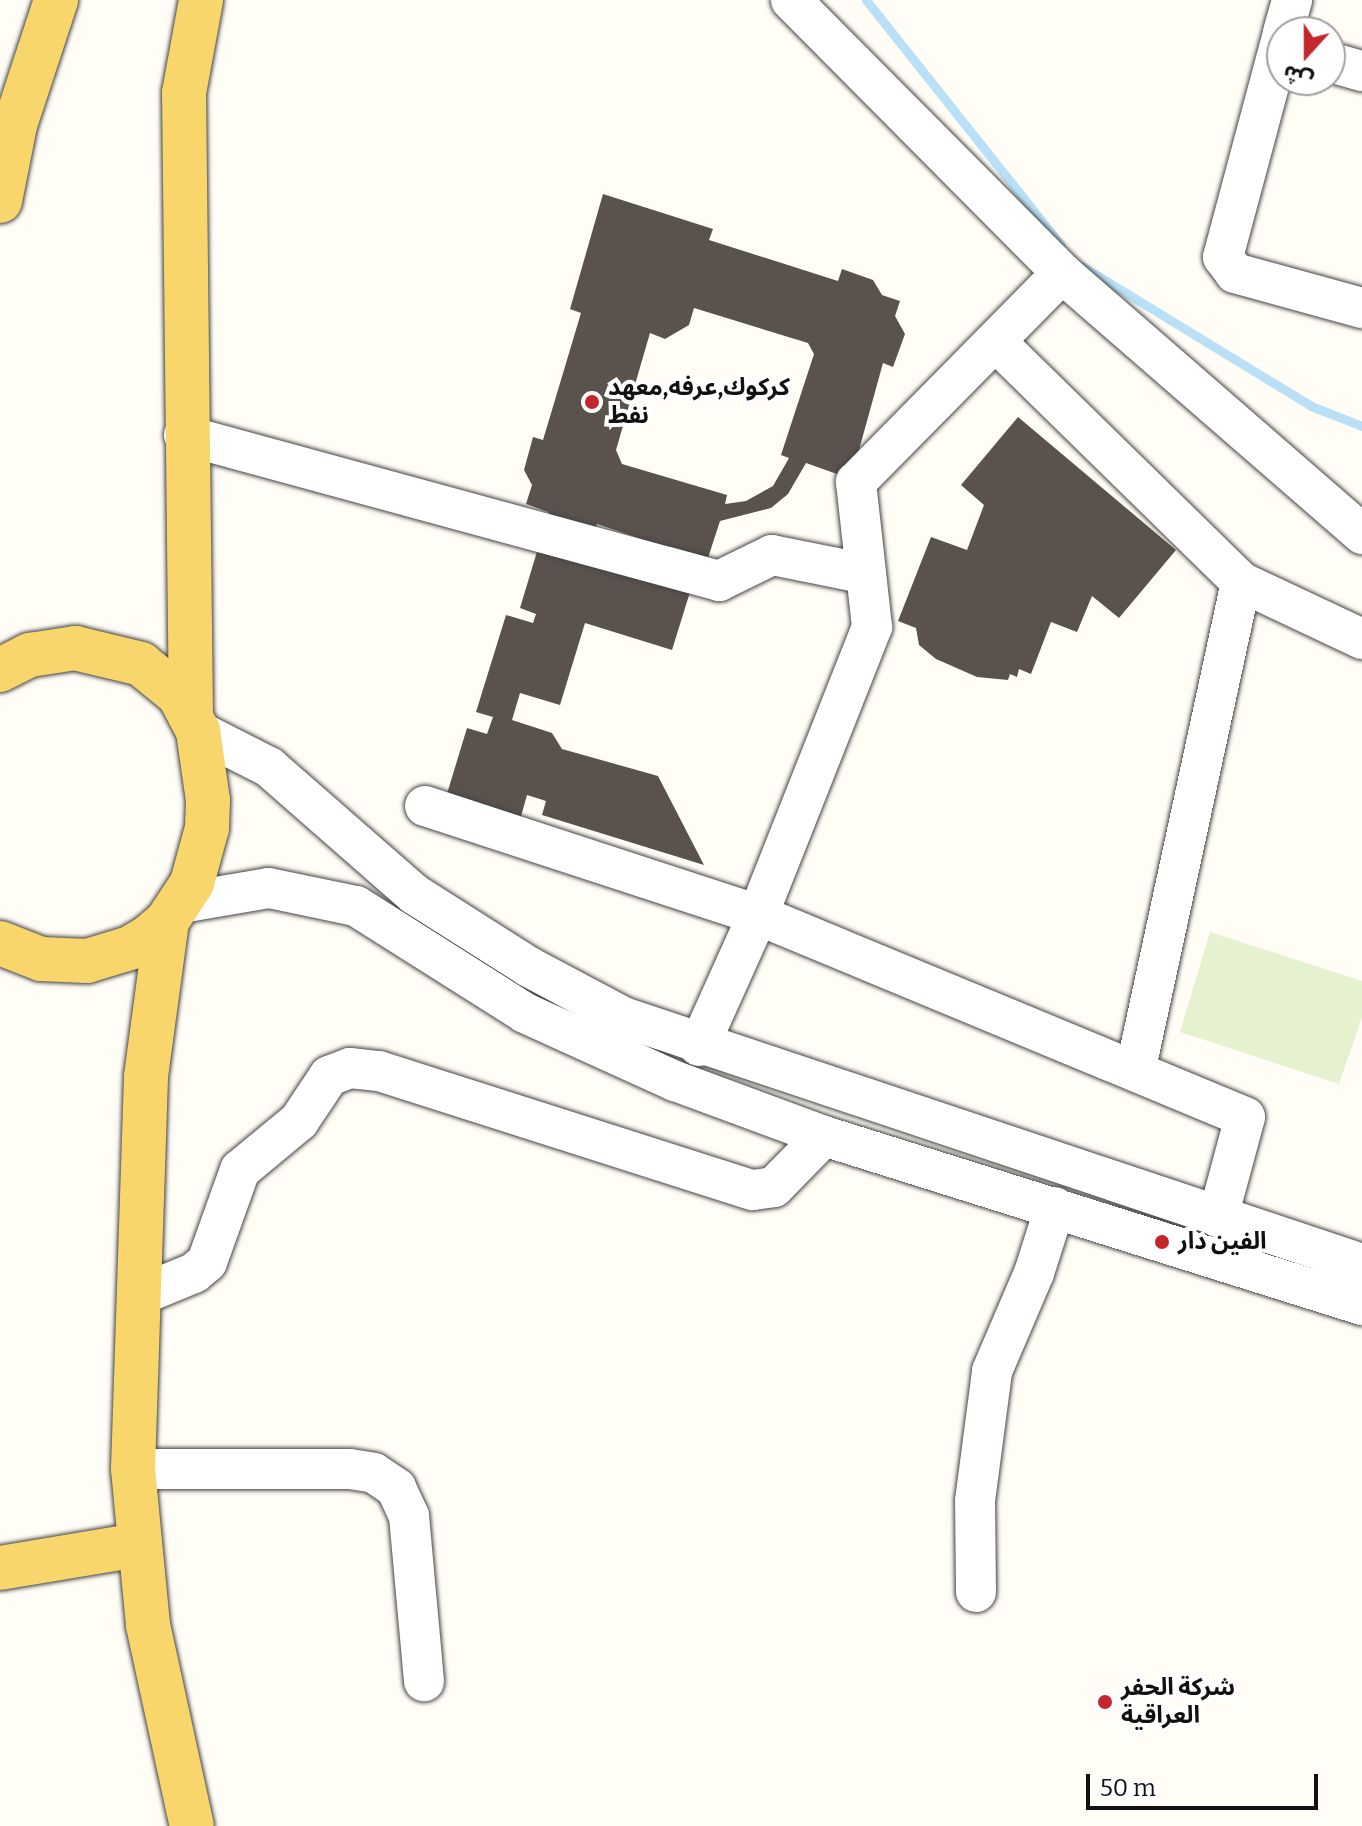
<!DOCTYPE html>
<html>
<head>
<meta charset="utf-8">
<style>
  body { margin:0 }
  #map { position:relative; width:1362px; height:1826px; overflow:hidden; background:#fffdf5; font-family:Bitter,"Noto Sans Arabic",serif }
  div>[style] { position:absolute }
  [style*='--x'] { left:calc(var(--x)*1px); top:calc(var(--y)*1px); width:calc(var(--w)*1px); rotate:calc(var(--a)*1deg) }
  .pitch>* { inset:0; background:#e6f2cf }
  .stream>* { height:9px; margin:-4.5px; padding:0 4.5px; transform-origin:4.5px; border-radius:4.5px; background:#b9e0f7 }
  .building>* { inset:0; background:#5a524d }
  .roads { filter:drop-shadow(0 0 2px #444) drop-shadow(0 0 2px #444) }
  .minor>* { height:40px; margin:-20px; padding:0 20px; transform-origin:20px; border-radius:20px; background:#fff }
  .major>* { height:44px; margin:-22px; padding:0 22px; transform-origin:22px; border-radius:22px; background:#f9d66b }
  .dots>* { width:22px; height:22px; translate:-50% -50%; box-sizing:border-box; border:4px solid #fff; border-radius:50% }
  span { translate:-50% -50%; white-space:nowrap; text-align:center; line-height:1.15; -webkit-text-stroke:8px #fff; paint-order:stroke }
  .poi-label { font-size:24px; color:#111; font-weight:700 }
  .left { translate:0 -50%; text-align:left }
  .north { position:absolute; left:1266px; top:16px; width:80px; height:80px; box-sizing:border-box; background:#fff; border:2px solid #a0a0a0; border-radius:50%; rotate:201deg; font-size:22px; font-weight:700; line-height:32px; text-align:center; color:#111 }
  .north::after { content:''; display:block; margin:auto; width:28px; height:36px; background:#c4262e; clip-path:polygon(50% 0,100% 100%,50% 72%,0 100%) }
  .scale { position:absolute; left:1086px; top:1774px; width:232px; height:36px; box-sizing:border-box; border:4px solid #111; border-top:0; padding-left:10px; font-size:24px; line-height:28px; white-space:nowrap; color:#111; -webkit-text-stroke:6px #fff; paint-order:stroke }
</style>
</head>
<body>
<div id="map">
  <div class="pitch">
    <i style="clip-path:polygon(1210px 932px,1362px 981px,1362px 1017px,1339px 1084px,1180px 1032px)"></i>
  </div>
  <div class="stream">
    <i style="--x:866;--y:0;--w:313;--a:51.5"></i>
    <i style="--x:1082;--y:266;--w:268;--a:31.4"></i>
    <i style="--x:1311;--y:406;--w:55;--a:21.4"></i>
  </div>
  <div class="building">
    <i style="clip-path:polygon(evenodd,603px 194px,713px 229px,709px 240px,838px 281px,842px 269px,873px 280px,882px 295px,900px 301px,895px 316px,905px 334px,893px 367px,883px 363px,851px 479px,806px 463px,788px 494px,771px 508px,720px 521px,707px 561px,597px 524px,593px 539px,556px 526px,548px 512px,526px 504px,532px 485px,524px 470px,533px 437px,543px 440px,581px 313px,570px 309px,603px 194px,694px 308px,808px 343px,814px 354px,781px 455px,789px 458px,773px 486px,746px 501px,725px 504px,727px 495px,622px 464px,616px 450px,650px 333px,665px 339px,689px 325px,694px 308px)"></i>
    <i style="clip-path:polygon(1018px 417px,1176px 550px,1119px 618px,1092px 596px,1077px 632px,1051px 622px,1031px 674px,1019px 669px,1017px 677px,1010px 674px,1008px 680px,977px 677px,936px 659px,919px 645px,916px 628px,898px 621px,931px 537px,967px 550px,984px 505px,961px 485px)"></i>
    <i style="clip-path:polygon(539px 545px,690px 592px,672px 650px,585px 623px,560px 705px,520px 693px,512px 720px,552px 733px,562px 749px,658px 776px,704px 865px,542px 815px,546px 801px,527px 795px,520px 820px,446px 797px,467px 728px,487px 734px,493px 717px,476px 712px,506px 615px,533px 623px,536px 614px,520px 608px)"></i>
  </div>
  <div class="roads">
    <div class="minor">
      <i style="--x:791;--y:0;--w:385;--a:45.2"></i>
      <i style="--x:1062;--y:273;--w:398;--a:41"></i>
      <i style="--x:1283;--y:32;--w:33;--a:-74"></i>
      <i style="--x:1282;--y:37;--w:228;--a:105"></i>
      <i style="--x:1223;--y:257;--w:20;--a:53"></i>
      <i style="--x:1235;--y:273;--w:132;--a:15.4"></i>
      <i style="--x:1330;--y:62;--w:33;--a:16"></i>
      <i style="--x:996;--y:342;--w:343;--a:44.4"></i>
      <i style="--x:1241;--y:582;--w:498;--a:102.2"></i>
      <i style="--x:184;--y:435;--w:555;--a:15.26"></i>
      <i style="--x:719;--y:581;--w:59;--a:-26.1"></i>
      <i style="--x:772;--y:555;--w:96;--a:11.4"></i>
      <i style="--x:1241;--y:582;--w:134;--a:25.2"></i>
      <i style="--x:198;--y:731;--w:80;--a:26.9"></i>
      <i style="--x:269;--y:767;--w:193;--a:41.2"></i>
      <i style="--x:414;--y:894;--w:136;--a:32.4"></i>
      <i style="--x:529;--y:967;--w:106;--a:28"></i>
      <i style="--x:623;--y:1017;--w:779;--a:18.48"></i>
      <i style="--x:425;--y:806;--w:350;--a:18.1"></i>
      <i style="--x:758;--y:915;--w:527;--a:22.53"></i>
      <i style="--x:1245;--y:1117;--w:104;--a:105.1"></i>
      <i style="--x:181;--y:903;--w:89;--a:-9.7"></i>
      <i style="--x:269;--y:888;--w:89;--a:11.7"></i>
      <i style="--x:356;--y:906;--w:200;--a:32.3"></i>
      <i style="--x:525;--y:1013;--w:165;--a:24.4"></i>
      <i style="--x:675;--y:1081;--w:159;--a:20.3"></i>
      <i style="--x:824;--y:1136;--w:564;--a:17.44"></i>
      <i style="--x:699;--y:1046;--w:144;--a:-65.8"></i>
      <i style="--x:758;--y:915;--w:310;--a:-68.4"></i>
      <i style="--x:872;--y:627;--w:146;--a:-96.3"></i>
      <i style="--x:856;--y:482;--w:293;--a:-45.4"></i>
      <i style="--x:138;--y:1296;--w:61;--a:-22.3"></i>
      <i style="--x:194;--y:1273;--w:17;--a:-40"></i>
      <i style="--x:207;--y:1262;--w:98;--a:-70.3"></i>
      <i style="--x:240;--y:1170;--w:77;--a:-39.7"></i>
      <i style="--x:299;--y:1121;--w:54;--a:-56.3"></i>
      <i style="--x:329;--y:1076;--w:22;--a:-21"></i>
      <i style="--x:350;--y:1068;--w:29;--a:6"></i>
      <i style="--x:379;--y:1071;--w:392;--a:17.7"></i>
      <i style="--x:753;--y:1190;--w:21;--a:-8"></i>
      <i style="--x:774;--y:1187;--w:71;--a:-45.6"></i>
      <i style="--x:133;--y:1469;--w:217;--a:0"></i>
      <i style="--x:350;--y:1469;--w:24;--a:9"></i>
      <i style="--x:374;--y:1473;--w:27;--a:34"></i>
      <i style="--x:396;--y:1488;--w:31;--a:65"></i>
      <i style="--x:409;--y:1516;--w:166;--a:84.8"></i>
      <i style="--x:976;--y:1592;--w:91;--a:-90.6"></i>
      <i style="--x:975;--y:1501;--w:131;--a:-82.5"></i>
      <i style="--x:992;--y:1371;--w:107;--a:-66.8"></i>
      <i style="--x:1034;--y:1273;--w:69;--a:-72.3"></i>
    </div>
    <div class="major">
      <i style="--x:0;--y:201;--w:77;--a:-78.8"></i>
      <i style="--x:15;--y:125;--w:132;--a:-71.8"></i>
      <i style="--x:0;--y:670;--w:34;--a:-27"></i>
      <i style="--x:30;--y:655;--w:46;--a:-8.8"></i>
      <i style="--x:75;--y:648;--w:68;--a:13.6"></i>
      <i style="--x:141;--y:664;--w:49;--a:39.2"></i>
      <i style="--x:179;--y:695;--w:41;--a:62.2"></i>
      <i style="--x:198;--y:731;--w:70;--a:81.8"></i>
      <i style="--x:208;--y:800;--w:28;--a:92"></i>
      <i style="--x:207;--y:828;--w:57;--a:105.3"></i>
      <i style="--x:192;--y:883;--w:45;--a:123.3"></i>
      <i style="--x:167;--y:921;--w:23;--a:139"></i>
      <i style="--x:150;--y:936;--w:23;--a:149"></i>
      <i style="--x:130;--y:948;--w:45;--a:163.2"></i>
      <i style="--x:87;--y:961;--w:46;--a:-177.5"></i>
      <i style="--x:41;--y:959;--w:44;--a:-158.7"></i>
      <i style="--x:191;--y:717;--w:624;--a:-90.64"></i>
      <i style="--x:184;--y:93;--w:95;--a:-79.6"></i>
      <i style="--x:167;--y:921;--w:157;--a:97.7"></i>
      <i style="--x:146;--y:1077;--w:392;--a:91.9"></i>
      <i style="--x:133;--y:1469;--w:157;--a:84.5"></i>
      <i style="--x:148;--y:1625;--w:206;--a:77.7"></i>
      <i style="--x:0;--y:1568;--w:139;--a:-9.5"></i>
    </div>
  </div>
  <div class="dots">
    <i style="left:592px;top:402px;background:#c4262e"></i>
    <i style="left:1162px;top:1242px;background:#c4262e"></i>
    <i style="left:1105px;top:1702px;background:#c4262e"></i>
  </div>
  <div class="poi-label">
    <span class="left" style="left:608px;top:402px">كركوك,عرفه,معهد<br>نفط</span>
    <span class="left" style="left:1178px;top:1242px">الفين دار</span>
    <span class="left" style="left:1121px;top:1702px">شركة الحفر<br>العراقية</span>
  </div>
  <div class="north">ش</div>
  <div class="scale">50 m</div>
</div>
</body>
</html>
